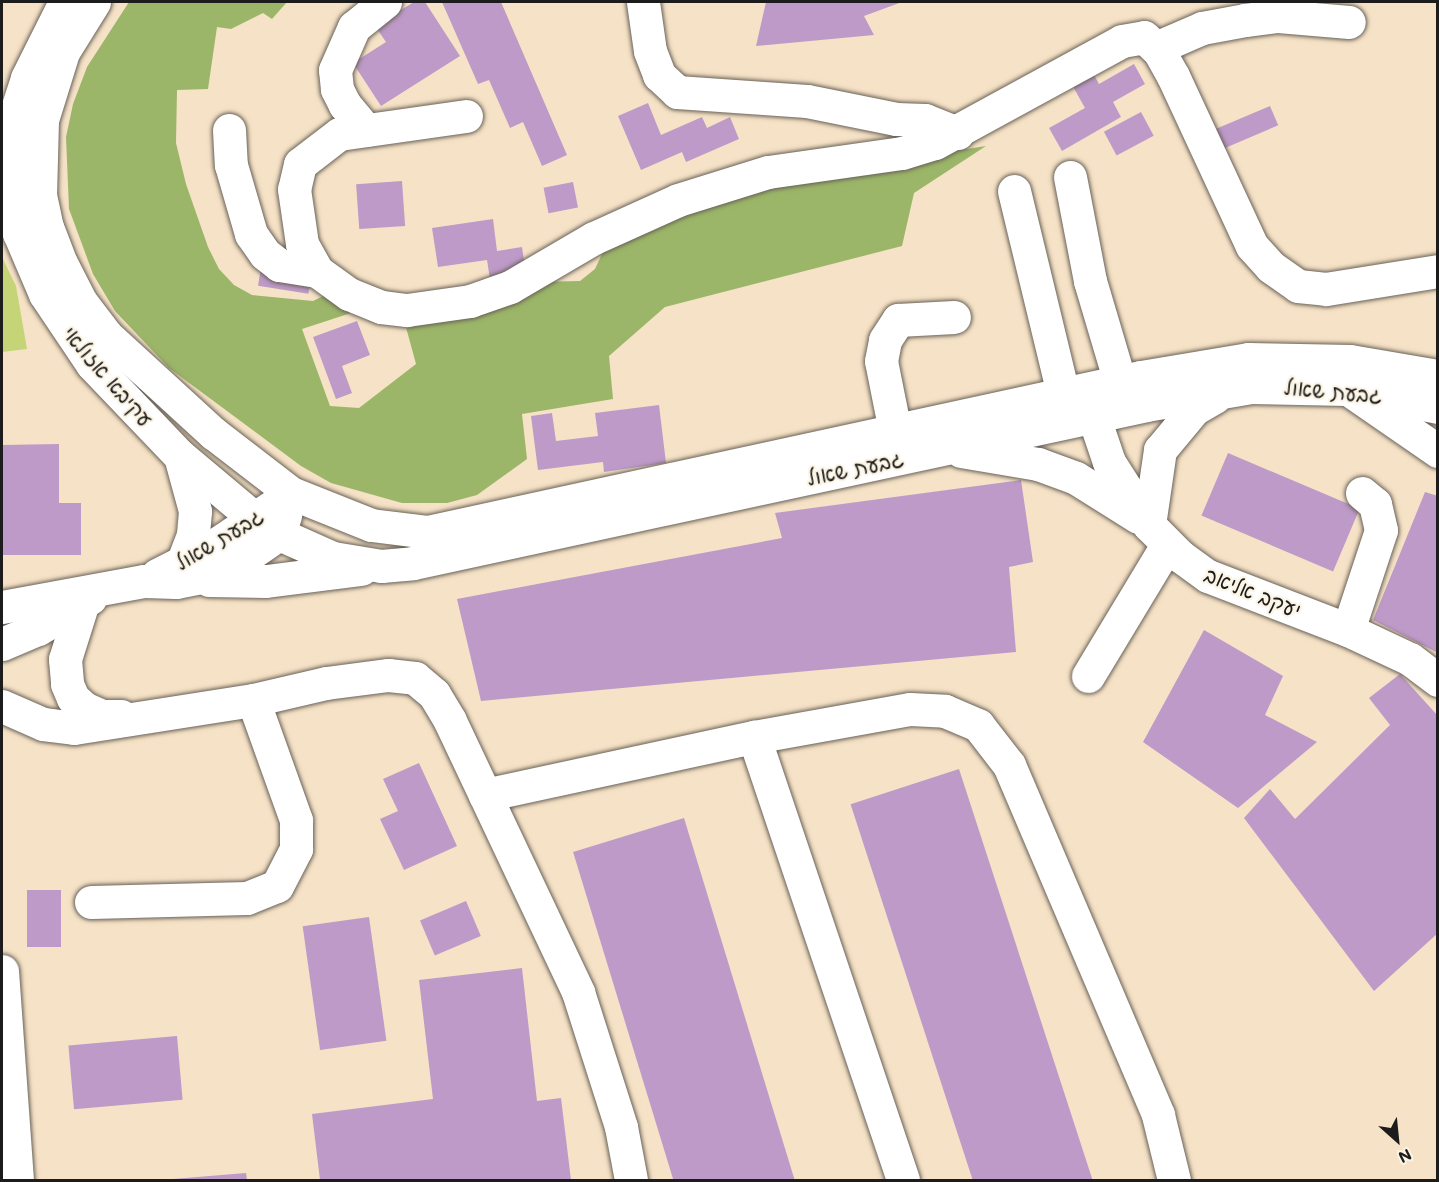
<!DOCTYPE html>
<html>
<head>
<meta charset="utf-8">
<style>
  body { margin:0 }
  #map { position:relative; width:1439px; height:1182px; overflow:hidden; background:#f6e2c6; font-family:Mali,"Playpen Sans Hebrew",sans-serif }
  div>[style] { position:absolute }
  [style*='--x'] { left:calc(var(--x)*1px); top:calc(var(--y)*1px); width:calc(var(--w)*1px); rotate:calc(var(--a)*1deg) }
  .green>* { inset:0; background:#c4d477 }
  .forest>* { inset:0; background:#9bb668 }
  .building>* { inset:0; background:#be9ac9; transform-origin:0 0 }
  .roads { filter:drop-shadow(0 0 2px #686158) drop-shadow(0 0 2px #686158) }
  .minor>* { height:33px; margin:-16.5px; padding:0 16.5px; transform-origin:16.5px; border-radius:16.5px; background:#fff }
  span { translate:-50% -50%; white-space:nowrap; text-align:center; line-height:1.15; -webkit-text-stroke:4.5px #fcf5e5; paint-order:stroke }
  .street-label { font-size:21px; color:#1c1c1c }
  .frame { position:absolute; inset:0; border:3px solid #1c1c1c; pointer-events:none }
  .north { position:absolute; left:1367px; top:1110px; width:60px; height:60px; -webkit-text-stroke:4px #fcf5e5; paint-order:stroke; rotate:153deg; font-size:16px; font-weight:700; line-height:24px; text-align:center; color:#1c1c1c }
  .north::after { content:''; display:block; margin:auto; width:21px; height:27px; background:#1c1c1c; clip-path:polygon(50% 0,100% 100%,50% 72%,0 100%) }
</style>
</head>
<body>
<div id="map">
  <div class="green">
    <i style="clip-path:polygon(2px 257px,16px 286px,27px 349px,2px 352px)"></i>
  </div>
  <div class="forest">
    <i style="clip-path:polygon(129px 2px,287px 2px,272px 19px,263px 13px,231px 29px,217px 27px,208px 89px,177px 90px,176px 143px,186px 184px,208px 247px,219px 269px,234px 285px,252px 295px,313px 301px,327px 294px,351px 313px,302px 329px,330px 406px,359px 408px,416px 364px,404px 320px,536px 282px,580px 281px,595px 269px,608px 241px,801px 175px,986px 146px,914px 193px,902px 246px,665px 307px,609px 356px,613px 399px,522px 414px,527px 459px,477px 495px,447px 503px,402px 503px,331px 483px,301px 466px,169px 368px,115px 311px,93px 274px,69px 209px,66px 137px,73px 104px,87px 67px)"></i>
  </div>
  <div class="building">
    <i style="clip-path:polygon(414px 2px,425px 2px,460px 56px,381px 106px,353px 63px,386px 42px,375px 26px)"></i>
    <i style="clip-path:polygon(442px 2px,501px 2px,567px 155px,542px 166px,523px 122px,510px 128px,489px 80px,478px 84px)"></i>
    <i style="clip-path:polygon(766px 2px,902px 2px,864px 16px,874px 35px,756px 46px)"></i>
    <i style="clip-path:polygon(1134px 64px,1145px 84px,1113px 102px,1121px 117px,1062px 151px,1049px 128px,1085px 108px,1071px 83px,1092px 71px,1099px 84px)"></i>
    <i style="clip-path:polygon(648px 103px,661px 135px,702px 117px,707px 128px,730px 117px,739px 139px,686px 162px,682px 152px,641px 170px,618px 116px)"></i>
    <i style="left:1270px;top:106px;width:21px;height:59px;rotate:67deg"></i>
    <i style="left:1141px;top:112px;width:27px;height:42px;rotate:62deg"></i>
    <i style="left:402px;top:181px;width:45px;height:46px;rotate:86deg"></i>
    <i style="left:573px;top:182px;width:26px;height:30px;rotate:79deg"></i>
    <i style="clip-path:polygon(493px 219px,497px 251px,522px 247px,526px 274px,490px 279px,487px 260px,438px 267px,432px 228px)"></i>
    <i style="left:261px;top:267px;width:51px;height:19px;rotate:9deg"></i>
    <i style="clip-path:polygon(357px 321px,370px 355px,342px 366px,352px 393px,336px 399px,313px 337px)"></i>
    <i style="clip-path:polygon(659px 405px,666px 463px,604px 472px,603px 462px,538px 470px,531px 416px,552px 413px,556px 441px,598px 436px,595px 413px)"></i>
    <i style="clip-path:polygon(59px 444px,59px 503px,81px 503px,81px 555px,2px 555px,2px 445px)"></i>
    <i style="left:1228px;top:453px;width:143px;height:68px;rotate:23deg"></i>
    <i style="clip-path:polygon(1021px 480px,1033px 562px,1009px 567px,1016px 652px,481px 701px,457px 599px,782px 538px,775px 513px)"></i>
    <i style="clip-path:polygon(1425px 492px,1438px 496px,1438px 653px,1373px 620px)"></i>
    <i style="clip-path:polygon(1204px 630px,1283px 676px,1265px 715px,1317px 742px,1238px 808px,1143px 742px)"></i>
    <i style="clip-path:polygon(1400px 674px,1438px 716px,1438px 933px,1374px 991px,1244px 818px,1270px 789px,1295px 819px,1390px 725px,1369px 698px)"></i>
    <i style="clip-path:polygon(419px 763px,457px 846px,404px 870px,380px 819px,398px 811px,383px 779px)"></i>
    <i style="left:959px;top:769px;width:432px;height:114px;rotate:72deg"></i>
    <i style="left:684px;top:818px;width:379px;height:116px;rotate:73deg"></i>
    <i style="left:27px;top:890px;width:34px;height:57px"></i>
    <i style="left:466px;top:901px;width:38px;height:50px;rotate:67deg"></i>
    <i style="left:369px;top:917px;width:125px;height:67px;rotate:82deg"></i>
    <i style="clip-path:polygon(522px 968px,537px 1101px,561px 1098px,571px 1180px,320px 1180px,312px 1114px,433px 1099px,419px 980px)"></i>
    <i style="left:177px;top:1036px;width:64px;height:109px;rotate:85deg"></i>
    <i style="clip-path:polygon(246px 1173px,247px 1180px,173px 1180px,173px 1179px)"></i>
  </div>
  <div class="roads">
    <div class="minor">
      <i style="--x:65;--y:2;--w:85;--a:116.6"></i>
      <i style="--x:27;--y:78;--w:39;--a:108"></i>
      <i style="--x:15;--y:115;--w:42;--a:95.4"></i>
      <i style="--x:11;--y:157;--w:41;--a:88.6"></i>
      <i style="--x:12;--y:198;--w:36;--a:79"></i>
      <i style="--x:19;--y:233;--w:66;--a:66.9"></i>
      <i style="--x:45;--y:294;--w:84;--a:56.1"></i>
      <i style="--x:92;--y:364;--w:127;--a:46.3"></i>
      <i style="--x:180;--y:456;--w:98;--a:40"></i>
      <i style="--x:255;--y:519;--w:28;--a:32"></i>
      <i style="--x:279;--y:534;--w:59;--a:24"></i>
      <i style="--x:333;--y:558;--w:49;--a:9.5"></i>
      <i style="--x:381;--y:566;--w:32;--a:-5"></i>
      <i style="--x:413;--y:563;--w:750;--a:-12.16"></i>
      <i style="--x:1146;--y:405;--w:107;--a:-9.7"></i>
      <i style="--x:1251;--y:387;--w:96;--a:1.2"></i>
      <i style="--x:1347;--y:389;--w:93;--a:11.2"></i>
      <i style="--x:94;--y:2;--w:59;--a:121.8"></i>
      <i style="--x:63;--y:52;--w:71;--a:107.2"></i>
      <i style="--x:42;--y:120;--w:75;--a:91.5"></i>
      <i style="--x:40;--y:195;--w:33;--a:78"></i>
      <i style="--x:47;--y:227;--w:39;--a:69"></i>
      <i style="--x:61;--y:263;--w:44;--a:62.9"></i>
      <i style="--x:81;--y:302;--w:43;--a:52.6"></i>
      <i style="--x:107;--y:336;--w:144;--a:42.5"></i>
      <i style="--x:213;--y:433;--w:98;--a:37.6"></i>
      <i style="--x:291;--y:493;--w:86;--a:21.8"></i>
      <i style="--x:371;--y:525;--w:56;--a:7.1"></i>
      <i style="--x:427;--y:532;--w:731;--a:-12.25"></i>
      <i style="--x:1141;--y:377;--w:109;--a:-9.5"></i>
      <i style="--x:1248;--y:359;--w:102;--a:1.1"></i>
      <i style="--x:1350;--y:361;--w:89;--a:9.7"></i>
      <i style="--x:643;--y:2;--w:49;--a:81.9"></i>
      <i style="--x:650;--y:51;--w:26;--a:69"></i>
      <i style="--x:659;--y:75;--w:25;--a:43"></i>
      <i style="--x:677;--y:92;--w:130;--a:4"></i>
      <i style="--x:807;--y:101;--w:91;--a:11.4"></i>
      <i style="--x:896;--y:119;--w:29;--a:2"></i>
      <i style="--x:925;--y:120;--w:35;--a:22"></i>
      <i style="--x:1156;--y:48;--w:50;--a:-23.5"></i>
      <i style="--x:1202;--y:28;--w:44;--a:-10.5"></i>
      <i style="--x:1245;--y:20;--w:33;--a:-7"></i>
      <i style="--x:1278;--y:16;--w:71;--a:4.8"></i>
      <i style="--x:466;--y:116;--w:128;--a:171.9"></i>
      <i style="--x:339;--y:134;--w:49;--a:142.4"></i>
      <i style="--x:300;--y:164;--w:26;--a:103"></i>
      <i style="--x:294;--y:189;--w:56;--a:81.7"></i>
      <i style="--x:302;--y:244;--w:31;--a:61"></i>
      <i style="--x:317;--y:271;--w:39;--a:36"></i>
      <i style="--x:349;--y:294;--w:35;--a:22"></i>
      <i style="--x:381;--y:307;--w:26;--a:7"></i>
      <i style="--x:407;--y:310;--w:64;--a:-8.1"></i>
      <i style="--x:470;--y:301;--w:42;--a:-19.3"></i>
      <i style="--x:510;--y:287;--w:97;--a:-30.3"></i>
      <i style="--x:594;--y:238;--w:92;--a:-24.3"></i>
      <i style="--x:678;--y:200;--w:94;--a:-17.3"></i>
      <i style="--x:768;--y:172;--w:135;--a:-8.1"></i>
      <i style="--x:902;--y:153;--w:34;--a:-17"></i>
      <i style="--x:935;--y:143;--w:213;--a:-28.6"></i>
      <i style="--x:1122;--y:41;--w:22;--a:-10"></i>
      <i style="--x:1144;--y:37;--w:21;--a:43"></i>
      <i style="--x:1159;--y:51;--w:29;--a:61"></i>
      <i style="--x:1173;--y:76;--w:187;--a:65.1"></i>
      <i style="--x:1252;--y:246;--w:28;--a:48"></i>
      <i style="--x:1271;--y:267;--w:33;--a:35"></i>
      <i style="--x:1298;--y:286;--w:28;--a:6"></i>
      <i style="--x:1326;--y:289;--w:113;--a:-9.1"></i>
      <i style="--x:229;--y:130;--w:35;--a:87"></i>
      <i style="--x:231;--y:165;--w:72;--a:73.8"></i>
      <i style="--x:251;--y:234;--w:24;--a:55"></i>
      <i style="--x:265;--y:254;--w:18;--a:38"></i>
      <i style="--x:279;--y:265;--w:38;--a:9"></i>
      <i style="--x:366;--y:130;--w:33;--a:-130"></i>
      <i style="--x:345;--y:105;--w:18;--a:-117"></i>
      <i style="--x:337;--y:89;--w:19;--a:-96"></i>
      <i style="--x:335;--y:70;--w:47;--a:-66.2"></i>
      <i style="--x:354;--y:27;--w:40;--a:-39"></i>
      <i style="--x:1070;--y:177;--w:106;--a:79.1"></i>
      <i style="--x:1090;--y:281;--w:105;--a:73.5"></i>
      <i style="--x:1014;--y:191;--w:209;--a:76.4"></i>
      <i style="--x:1351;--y:391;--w:106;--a:34.6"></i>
      <i style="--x:1087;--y:397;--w:69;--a:71.3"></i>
      <i style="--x:1109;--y:462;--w:75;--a:57.6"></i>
      <i style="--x:1149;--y:525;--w:44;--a:45"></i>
      <i style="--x:1180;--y:556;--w:34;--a:36"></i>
      <i style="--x:1208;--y:576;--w:150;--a:21.1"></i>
      <i style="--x:1348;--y:630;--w:68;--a:25.1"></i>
      <i style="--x:1410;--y:659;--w:35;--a:37"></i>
      <i style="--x:895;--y:431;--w:71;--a:-101.3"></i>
      <i style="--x:881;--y:361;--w:21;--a:-79"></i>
      <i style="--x:885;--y:340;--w:24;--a:-57"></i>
      <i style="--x:898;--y:320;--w:56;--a:-3.1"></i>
      <i style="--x:961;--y:451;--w:78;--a:9.6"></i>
      <i style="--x:1038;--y:464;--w:40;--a:20.2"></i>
      <i style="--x:1076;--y:478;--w:73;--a:32.2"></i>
      <i style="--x:180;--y:456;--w:57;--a:74.7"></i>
      <i style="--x:195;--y:511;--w:24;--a:95"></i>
      <i style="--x:193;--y:535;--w:30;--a:111"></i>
      <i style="--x:1149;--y:525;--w:76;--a:-81.7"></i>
      <i style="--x:1160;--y:450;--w:53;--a:-50.3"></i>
      <i style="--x:1194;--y:409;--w:24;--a:-30"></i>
      <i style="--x:157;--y:575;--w:62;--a:-27"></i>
      <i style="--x:212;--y:547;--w:73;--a:-33.9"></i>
      <i style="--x:209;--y:580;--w:57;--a:1"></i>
      <i style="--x:266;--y:581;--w:96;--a:-7.2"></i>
      <i style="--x:83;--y:602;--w:60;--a:107.5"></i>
      <i style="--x:65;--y:659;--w:25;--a:85"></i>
      <i style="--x:67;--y:684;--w:15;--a:67"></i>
      <i style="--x:73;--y:698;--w:15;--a:42"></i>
      <i style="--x:84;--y:708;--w:20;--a:24"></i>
      <i style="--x:102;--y:716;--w:19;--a:0"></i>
      <i style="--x:2;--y:607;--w:144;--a:-10.4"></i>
      <i style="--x:144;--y:581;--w:32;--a:2"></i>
      <i style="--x:176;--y:582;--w:36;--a:-11"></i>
      <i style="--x:211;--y:575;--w:25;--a:-23"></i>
      <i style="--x:234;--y:565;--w:55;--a:-34.6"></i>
      <i style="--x:279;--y:534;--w:20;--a:-72"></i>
      <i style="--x:1348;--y:630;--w:105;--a:-71.7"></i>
      <i style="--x:1381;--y:530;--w:27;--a:-103"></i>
      <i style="--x:1375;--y:504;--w:17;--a:-140"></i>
      <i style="--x:2;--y:644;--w:39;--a:-23"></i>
      <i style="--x:38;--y:629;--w:61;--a:-30.8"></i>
      <i style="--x:1088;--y:676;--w:153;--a:-58.9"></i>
      <i style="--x:2;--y:706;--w:45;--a:23.7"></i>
      <i style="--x:43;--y:724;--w:31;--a:7"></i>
      <i style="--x:74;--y:728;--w:181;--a:-8.9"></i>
      <i style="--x:253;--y:700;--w:75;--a:-13.1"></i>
      <i style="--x:326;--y:683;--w:63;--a:-7.4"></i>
      <i style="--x:388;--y:675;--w:27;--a:6"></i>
      <i style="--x:415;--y:678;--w:25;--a:40"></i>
      <i style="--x:434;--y:694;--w:31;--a:59"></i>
      <i style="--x:450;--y:721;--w:300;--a:64.7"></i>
      <i style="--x:578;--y:992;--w:142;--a:72.3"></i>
      <i style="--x:621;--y:1127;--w:54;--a:79.3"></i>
      <i style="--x:754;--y:737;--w:467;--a:71.4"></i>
      <i style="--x:485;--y:795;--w:275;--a:-12.2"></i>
      <i style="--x:754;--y:737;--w:158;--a:-10.2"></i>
      <i style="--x:910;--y:709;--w:35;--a:3"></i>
      <i style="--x:945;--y:711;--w:36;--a:23"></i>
      <i style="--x:978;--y:725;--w:51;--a:52.2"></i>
      <i style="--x:1009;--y:765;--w:380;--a:66.9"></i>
      <i style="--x:1158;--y:1115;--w:67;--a:76.2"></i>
      <i style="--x:91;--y:902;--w:156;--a:-1.5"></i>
      <i style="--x:247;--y:898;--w:32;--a:-22"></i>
      <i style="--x:277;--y:886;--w:42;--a:-62.8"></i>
      <i style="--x:296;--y:849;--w:29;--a:-90"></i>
      <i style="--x:296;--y:820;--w:127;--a:-109.7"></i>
      <i style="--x:2;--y:971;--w:210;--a:85.9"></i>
    </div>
  </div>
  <div class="street-label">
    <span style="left:108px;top:376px;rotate:49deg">עקיבא אזולאי</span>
    <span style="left:1333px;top:391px;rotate:5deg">גבעת שאול</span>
    <span style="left:855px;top:468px;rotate:-12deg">גבעת שאול</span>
    <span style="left:219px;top:539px;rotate:-31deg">גבעת שאול</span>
    <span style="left:1253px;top:592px;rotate:22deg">יעקב אליאב</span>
  </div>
  <div class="frame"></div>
  <div class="north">N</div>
</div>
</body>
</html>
